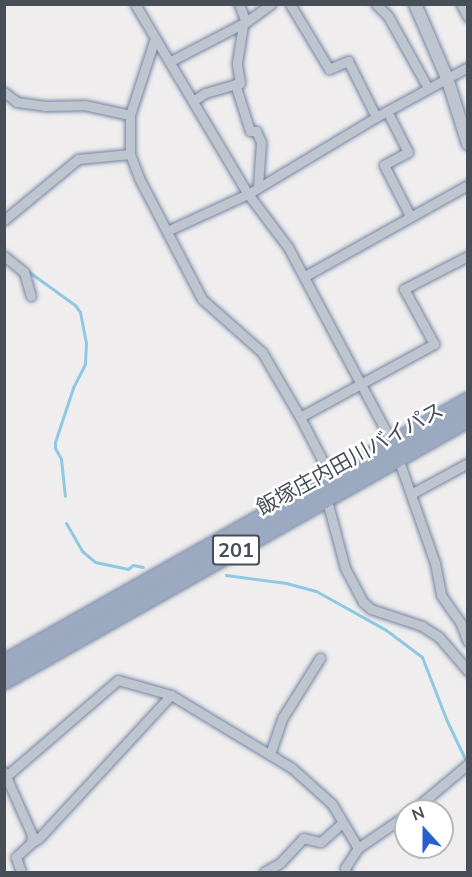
<!DOCTYPE html>
<html>
<head>
<meta charset="utf-8">
<style>
  body { margin:0 }
  #map { position:relative; width:472px; height:877px; overflow:hidden; background:#efeded; font-family:"Nunito Sans","Noto Sans JP",sans-serif }
  div>[style] { position:absolute }
  [style*='--x'] { left:calc(var(--x)*1px); top:calc(var(--y)*1px); width:calc(var(--w)*1px); rotate:calc(var(--a)*1deg) }
  .stream>* { height:3px; margin:-1.5px; padding:0 1.5px; transform-origin:1.5px; border-radius:1.5px; background:#8fc8e3 }
  .roads { filter:drop-shadow(0 0 2px #7485a3) drop-shadow(0 0 2px #7485a3) }
  .minor>* { height:9px; margin:-4.5px; padding:0 4.5px; transform-origin:4.5px; border-radius:4.5px; background:#bfc5ce }
  .tertiary>* { height:12px; margin:-6px; padding:0 6px; transform-origin:6px; border-radius:6px; background:#bfc5ce }
  .trunk>* { height:16px; margin:-8px; padding:0 8px; transform-origin:8px; border-radius:8px; background:#9baac0 }
  span { translate:-50% -50%; white-space:nowrap; text-align:center; line-height:1.15; -webkit-text-stroke:5px #fff; paint-order:stroke }
  .shield-label span { padding:2px 4px; background:#fff; border:2px solid; border-radius:4px; -webkit-text-stroke-width:0 }
  .shield-label { font-size:20px; color:#474e58; font-weight:700 }
  .street-label { font-size:21px; color:#474e58 }
  .frame { position:absolute; inset:0; border:6px solid #474e58; pointer-events:none }
  .north { position:absolute; left:394px; top:799px; width:60px; height:60px; box-sizing:border-box; background:#fff; border:2px solid #b5b8bc; border-radius:50%; rotate:339deg; font-size:16px; font-weight:700; line-height:24px; text-align:center; color:#474e58 }
  .north::after { content:''; display:block; margin:auto; width:21px; height:27px; background:#295ecd; clip-path:polygon(50% 0,100% 100%,50% 72%,0 100%) }
</style>
</head>
<body>
<div id="map">
  <div class="stream">
    <i style="--x:25;--y:269;--w:62;--a:35.8"></i>
    <i style="--x:75;--y:305;--w:9;--a:54"></i>
    <i style="--x:80;--y:312;--w:32;--a:79"></i>
    <i style="--x:86;--y:343;--w:21;--a:93"></i>
    <i style="--x:85;--y:364;--w:27;--a:117"></i>
    <i style="--x:73;--y:388;--w:57;--a:108.4"></i>
    <i style="--x:55;--y:442;--w:6;--a:90"></i>
    <i style="--x:55;--y:448;--w:13;--a:61"></i>
    <i style="--x:61;--y:459;--w:37;--a:84"></i>
    <i style="--x:66;--y:523;--w:32;--a:60"></i>
    <i style="--x:82;--y:551;--w:17;--a:40"></i>
    <i style="--x:95;--y:562;--w:34;--a:12"></i>
    <i style="--x:128;--y:569;--w:6;--a:-39"></i>
    <i style="--x:133;--y:565;--w:10;--a:11"></i>
    <i style="--x:226;--y:575;--w:61;--a:7.6"></i>
    <i style="--x:286;--y:583;--w:31;--a:15"></i>
    <i style="--x:316;--y:591;--w:80;--a:29.1"></i>
    <i style="--x:386;--y:630;--w:45;--a:36.9"></i>
    <i style="--x:422;--y:657;--w:69;--a:68.7"></i>
    <i style="--x:447;--y:721;--w:47;--a:64.5"></i>
  </div>
  <div class="roads">
    <div class="minor">
      <i style="--x:135;--y:4;--w:221;--a:59.3"></i>
      <i style="--x:248;--y:194;--w:66;--a:53"></i>
      <i style="--x:288;--y:247;--w:222;--a:62"></i>
      <i style="--x:239;--y:4;--w:19;--a:69"></i>
      <i style="--x:290;--y:4;--w:76;--a:59"></i>
      <i style="--x:329;--y:69;--w:21;--a:-23"></i>
      <i style="--x:348;--y:61;--w:63;--a:63.4"></i>
      <i style="--x:376;--y:4;--w:17;--a:45"></i>
      <i style="--x:388;--y:16;--w:82;--a:60.9"></i>
      <i style="--x:461;--y:4;--w:15;--a:62"></i>
      <i style="--x:155;--y:38;--w:81;--a:108"></i>
      <i style="--x:130;--y:115;--w:39;--a:90"></i>
      <i style="--x:130;--y:154;--w:26;--a:69"></i>
      <i style="--x:139;--y:178;--w:136;--a:62.5"></i>
      <i style="--x:202;--y:299;--w:80;--a:41.5"></i>
      <i style="--x:262;--y:352;--w:75;--a:59.7"></i>
      <i style="--x:300;--y:417;--w:70;--a:62.7"></i>
      <i style="--x:169;--y:62;--w:87;--a:-27.5"></i>
      <i style="--x:246;--y:22;--w:31;--a:-36"></i>
      <i style="--x:235;--y:84;--w:49;--a:72.3"></i>
      <i style="--x:250;--y:131;--w:6;--a:0"></i>
      <i style="--x:256;--y:131;--w:12;--a:66"></i>
      <i style="--x:261;--y:142;--w:44;--a:93.9"></i>
      <i style="--x:4;--y:92;--w:16;--a:38"></i>
      <i style="--x:17;--y:102;--w:28;--a:8"></i>
      <i style="--x:45;--y:106;--w:39;--a:-1"></i>
      <i style="--x:84;--y:105;--w:47;--a:12.3"></i>
      <i style="--x:193;--y:101;--w:14;--a:-34"></i>
      <i style="--x:205;--y:93;--w:36;--a:-16"></i>
      <i style="--x:240;--y:83;--w:20;--a:-99"></i>
      <i style="--x:237;--y:63;--w:39;--a:-81"></i>
      <i style="--x:387;--y:111;--w:46;--a:62.9"></i>
      <i style="--x:408;--y:152;--w:27;--a:152"></i>
      <i style="--x:384;--y:165;--w:57;--a:63"></i>
      <i style="--x:4;--y:220;--w:96;--a:-39.5"></i>
      <i style="--x:78;--y:159;--w:52;--a:-5.5"></i>
      <i style="--x:167;--y:231;--w:89;--a:-24.6"></i>
      <i style="--x:248;--y:194;--w:149;--a:-31"></i>
      <i style="--x:376;--y:117;--w:105;--a:-28.5"></i>
      <i style="--x:4;--y:256;--w:26;--a:39"></i>
      <i style="--x:24;--y:272;--w:25;--a:74"></i>
      <i style="--x:305;--y:276;--w:187;--a:-29.2"></i>
      <i style="--x:300;--y:417;--w:153;--a:-28.6"></i>
      <i style="--x:434;--y:344;--w:63;--a:-118.6"></i>
      <i style="--x:404;--y:289;--w:72;--a:-27.3"></i>
      <i style="--x:398;--y:458;--w:111;--a:70.6"></i>
      <i style="--x:435;--y:563;--w:33;--a:79"></i>
      <i style="--x:441;--y:595;--w:35;--a:55"></i>
      <i style="--x:461;--y:624;--w:19;--a:69"></i>
      <i style="--x:411;--y:494;--w:65;--a:-28.5"></i>
      <i style="--x:326;--y:497;--w:73;--a:75"></i>
      <i style="--x:345;--y:568;--w:38;--a:62"></i>
      <i style="--x:363;--y:602;--w:11;--a:41"></i>
      <i style="--x:371;--y:609;--w:54;--a:18.4"></i>
      <i style="--x:422;--y:626;--w:20;--a:33"></i>
      <i style="--x:439;--y:637;--w:45;--a:49.5"></i>
      <i style="--x:270;--y:754;--w:39;--a:-71"></i>
      <i style="--x:283;--y:717;--w:70;--a:-57.9"></i>
      <i style="--x:4;--y:772;--w:69;--a:66"></i>
      <i style="--x:32;--y:835;--w:8;--a:97"></i>
      <i style="--x:31;--y:843;--w:21;--a:137"></i>
      <i style="--x:16;--y:857;--w:16;--a:72"></i>
      <i style="--x:4;--y:778;--w:150;--a:-40.7"></i>
      <i style="--x:118;--y:680;--w:55;--a:15.8"></i>
      <i style="--x:171;--y:695;--w:141;--a:31.1"></i>
      <i style="--x:292;--y:768;--w:54;--a:42"></i>
      <i style="--x:332;--y:804;--w:51;--a:59.4"></i>
      <i style="--x:412;--y:811;--w:73;--a:-40"></i>
      <i style="--x:31;--y:843;--w:9;--a:-32"></i>
      <i style="--x:39;--y:838;--w:195;--a:-47.3"></i>
      <i style="--x:264;--y:872;--w:18;--a:-29"></i>
      <i style="--x:280;--y:863;--w:34;--a:-47"></i>
      <i style="--x:303;--y:838;--w:18;--a:13"></i>
      <i style="--x:321;--y:842;--w:27;--a:-42"></i>
      <i style="--x:346;--y:872;--w:4;--a:-104"></i>
      <i style="--x:345;--y:868;--w:24;--a:-57"></i>
      <i style="--x:358;--y:848;--w:58;--a:-34.5"></i>
    </div>
    <div class="tertiary">
      <i style="--x:415;--y:4;--w:81;--a:66.6"></i>
      <i style="--x:447;--y:78;--w:69;--a:72.3"></i>
    </div>
    <div class="trunk">
      <i style="--x:4;--y:663;--w:533;--a:-29.45"></i>
      <i style="--x:4;--y:681;--w:533;--a:-29.45"></i>
    </div>
  </div>
  <div class="shield-label">
    <span style="left:236px;top:550px">201</span>
  </div>
  <div class="street-label">
    <span style="left:350px;top:459px;rotate:-29deg">飯塚庄内田川バイパス</span>
  </div>
  <div class="frame"></div>
  <div class="north">N</div>
</div>
</body>
</html>
